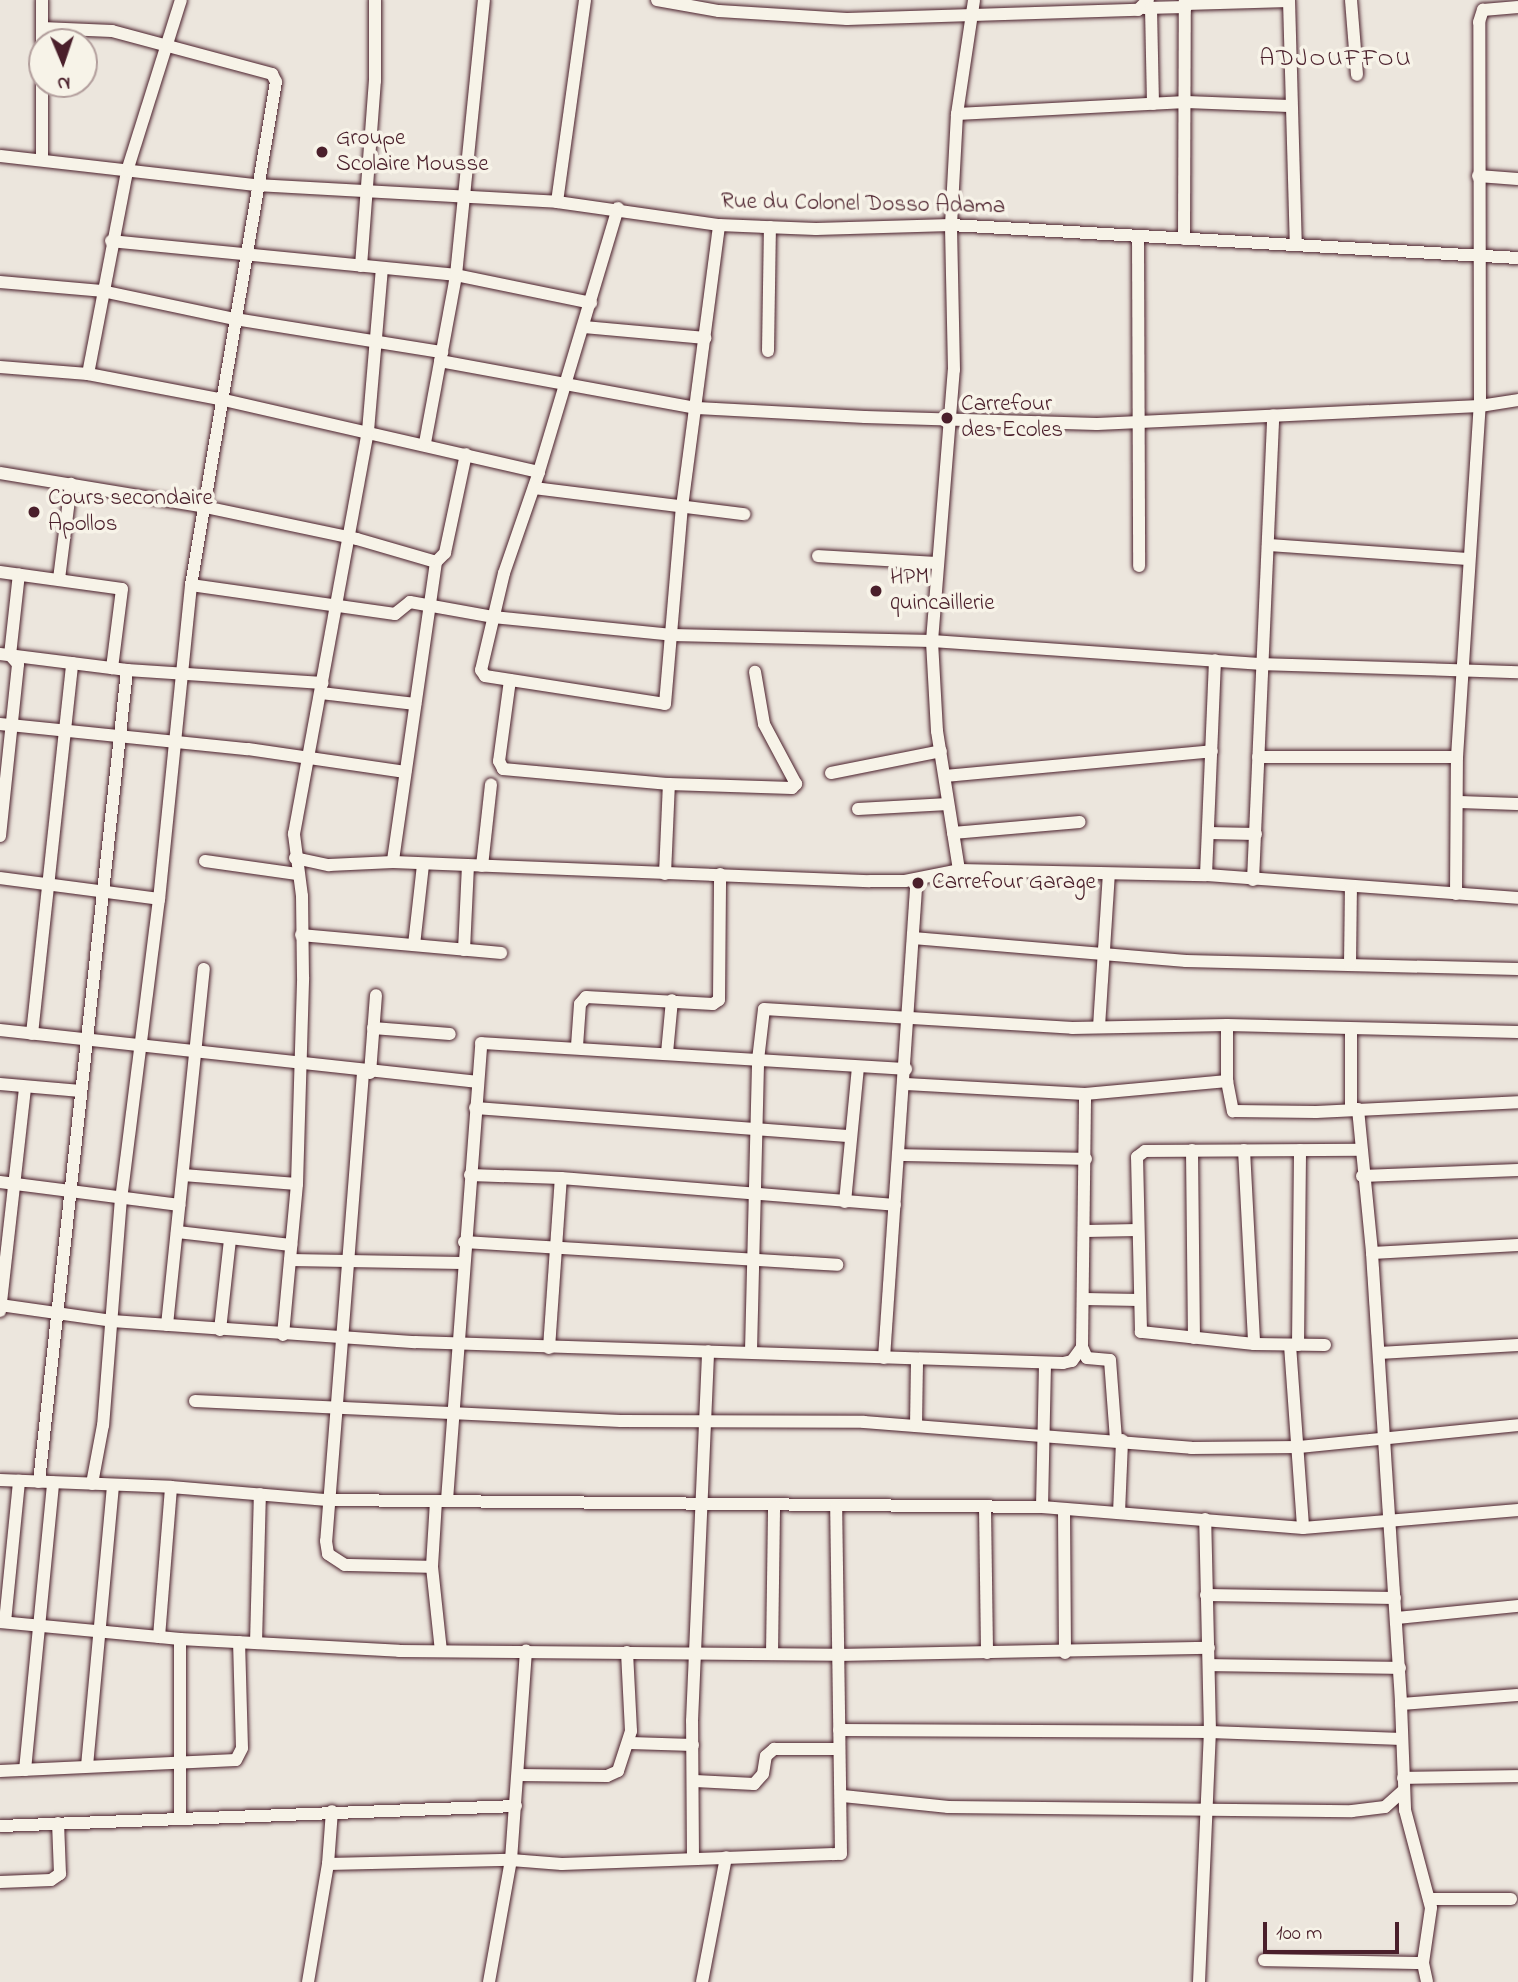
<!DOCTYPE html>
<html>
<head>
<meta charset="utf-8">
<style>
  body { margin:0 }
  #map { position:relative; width:1518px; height:1982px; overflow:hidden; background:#ece6dd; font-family:"Indie Flower",sans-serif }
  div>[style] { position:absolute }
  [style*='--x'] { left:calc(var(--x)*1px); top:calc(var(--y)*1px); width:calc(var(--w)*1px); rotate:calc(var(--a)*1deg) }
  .roads { filter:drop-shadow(0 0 2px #4a1f2b) drop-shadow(0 0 2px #4a1f2b) }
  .minor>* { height:12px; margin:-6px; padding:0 6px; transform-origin:6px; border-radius:6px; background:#f7f3e8 }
  .dots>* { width:19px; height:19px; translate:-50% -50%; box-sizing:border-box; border:4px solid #f7f3e8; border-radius:50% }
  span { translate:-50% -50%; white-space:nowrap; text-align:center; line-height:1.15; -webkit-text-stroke:7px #f7f3e8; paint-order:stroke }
  .poi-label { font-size:23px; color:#4a1f2b }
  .left { translate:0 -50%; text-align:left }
  .street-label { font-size:23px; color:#4a1f2b }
  .neighbourhood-label { font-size:24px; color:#4a1f2b; letter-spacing:2px }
  .north { position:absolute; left:28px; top:28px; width:70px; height:70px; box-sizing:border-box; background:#f7f3e8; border:2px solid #b29e9c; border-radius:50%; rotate:178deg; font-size:19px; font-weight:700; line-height:28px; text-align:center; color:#4a1f2b }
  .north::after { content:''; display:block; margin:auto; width:24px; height:32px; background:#4a1f2b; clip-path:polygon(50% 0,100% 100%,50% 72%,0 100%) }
  .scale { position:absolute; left:1263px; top:1922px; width:136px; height:32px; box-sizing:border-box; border:4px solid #4a1f2b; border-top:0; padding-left:9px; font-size:21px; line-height:24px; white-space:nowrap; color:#4a1f2b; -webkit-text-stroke:5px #f7f3e8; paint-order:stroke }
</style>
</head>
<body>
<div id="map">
  <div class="roads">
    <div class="minor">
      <i style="--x:657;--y:0;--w:63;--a:10.1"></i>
      <i style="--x:719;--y:11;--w:128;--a:3.6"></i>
      <i style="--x:847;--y:19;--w:291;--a:-1.8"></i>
      <i style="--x:1138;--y:10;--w:14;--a:-45"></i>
      <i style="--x:1289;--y:0;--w:245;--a:88.4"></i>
      <i style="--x:1351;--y:0;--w:75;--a:85.4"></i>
      <i style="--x:1185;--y:4;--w:104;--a:-1.7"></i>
      <i style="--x:1144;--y:8;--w:42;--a:-1.4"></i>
      <i style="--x:1151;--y:8;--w:96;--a:88.8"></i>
      <i style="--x:42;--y:28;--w:70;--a:2.5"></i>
      <i style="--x:112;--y:31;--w:166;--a:15"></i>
      <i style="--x:272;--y:74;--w:9;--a:63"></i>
      <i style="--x:276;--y:82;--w:510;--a:99.59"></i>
      <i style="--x:191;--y:585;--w:316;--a:95.8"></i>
      <i style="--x:159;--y:899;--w:301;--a:97.2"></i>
      <i style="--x:121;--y:1198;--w:228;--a:94.5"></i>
      <i style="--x:103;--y:1425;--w:60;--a:100.6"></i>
      <i style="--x:42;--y:42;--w:42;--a:-90"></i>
      <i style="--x:957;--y:114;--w:229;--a:-3"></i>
      <i style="--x:1186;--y:102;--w:103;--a:2.2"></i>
      <i style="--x:0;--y:156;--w:258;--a:6.5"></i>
      <i style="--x:256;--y:185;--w:301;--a:3.2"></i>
      <i style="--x:557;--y:202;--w:164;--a:8.1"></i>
      <i style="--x:719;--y:225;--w:97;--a:2.4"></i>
      <i style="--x:816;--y:229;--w:135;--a:-1.7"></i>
      <i style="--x:951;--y:225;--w:568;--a:3.33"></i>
      <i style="--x:42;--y:159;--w:75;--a:-90"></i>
      <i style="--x:1478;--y:176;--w:40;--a:4.3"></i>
      <i style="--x:557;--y:202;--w:204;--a:-82.1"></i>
      <i style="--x:618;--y:208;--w:276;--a:106.7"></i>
      <i style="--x:539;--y:472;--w:107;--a:109.1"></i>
      <i style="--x:504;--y:573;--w:100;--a:103.3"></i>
      <i style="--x:481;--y:670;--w:7;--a:56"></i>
      <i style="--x:485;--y:676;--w:182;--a:8.8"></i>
      <i style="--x:665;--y:704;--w:198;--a:-85.1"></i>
      <i style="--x:682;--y:507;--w:284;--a:-82.5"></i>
      <i style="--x:1138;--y:236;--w:330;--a:89.8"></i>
      <i style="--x:1184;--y:239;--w:239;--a:-89.8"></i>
      <i style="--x:111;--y:241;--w:347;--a:5.6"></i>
      <i style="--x:456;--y:275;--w:138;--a:11.7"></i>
      <i style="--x:361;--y:266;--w:186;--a:-85.7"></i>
      <i style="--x:375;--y:81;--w:81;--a:-90"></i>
      <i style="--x:0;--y:282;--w:102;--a:5"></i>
      <i style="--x:102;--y:291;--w:136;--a:11.9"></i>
      <i style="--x:235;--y:319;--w:210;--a:9.1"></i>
      <i style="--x:584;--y:327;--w:122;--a:5.2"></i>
      <i style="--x:768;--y:351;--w:124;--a:-89.1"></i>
      <i style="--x:440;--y:361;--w:261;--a:10.4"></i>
      <i style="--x:697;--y:408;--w:168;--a:3.1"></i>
      <i style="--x:865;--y:417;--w:232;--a:1.7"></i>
      <i style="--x:1097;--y:424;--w:383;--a:-2.7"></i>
      <i style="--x:1480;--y:406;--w:38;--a:-9"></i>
      <i style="--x:0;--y:367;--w:88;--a:4.5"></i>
      <i style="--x:88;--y:374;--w:138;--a:10.8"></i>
      <i style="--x:224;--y:400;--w:323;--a:12.9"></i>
      <i style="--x:88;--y:374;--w:207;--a:-79.1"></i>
      <i style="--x:127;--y:171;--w:179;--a:-72.5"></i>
      <i style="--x:425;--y:443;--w:171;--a:-79.5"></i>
      <i style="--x:456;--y:275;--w:276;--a:-84.2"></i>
      <i style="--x:0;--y:473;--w:208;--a:9.4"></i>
      <i style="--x:205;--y:507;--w:155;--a:11.9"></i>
      <i style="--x:357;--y:539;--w:82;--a:16.2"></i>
      <i style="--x:436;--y:562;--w:303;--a:98.2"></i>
      <i style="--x:534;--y:488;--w:212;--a:7.1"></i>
      <i style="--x:1268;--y:545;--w:201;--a:4"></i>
      <i style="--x:818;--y:556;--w:117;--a:3.4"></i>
      <i style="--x:436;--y:562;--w:13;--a:-45"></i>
      <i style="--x:445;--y:553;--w:101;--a:-78"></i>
      <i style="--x:0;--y:572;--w:123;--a:7.9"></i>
      <i style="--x:122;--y:589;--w:80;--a:97.2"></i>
      <i style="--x:59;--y:579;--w:96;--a:-82.8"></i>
      <i style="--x:191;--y:585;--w:206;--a:8.1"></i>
      <i style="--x:395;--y:614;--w:19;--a:-39"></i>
      <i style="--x:410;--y:602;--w:84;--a:10.2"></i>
      <i style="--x:493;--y:617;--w:180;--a:5.7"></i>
      <i style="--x:672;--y:635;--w:260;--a:1.3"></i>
      <i style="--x:932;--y:641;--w:328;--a:4"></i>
      <i style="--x:1259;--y:664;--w:259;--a:1.8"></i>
      <i style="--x:0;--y:654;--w:128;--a:7.2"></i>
      <i style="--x:127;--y:670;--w:196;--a:3.8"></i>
      <i style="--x:510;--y:680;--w:82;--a:97.7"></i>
      <i style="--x:499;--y:761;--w:9;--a:63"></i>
      <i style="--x:503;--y:769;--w:167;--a:5.2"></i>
      <i style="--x:669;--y:784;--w:123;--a:1.9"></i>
      <i style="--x:792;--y:788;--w:6;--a:-45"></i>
      <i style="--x:796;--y:784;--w:68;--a:-118.1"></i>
      <i style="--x:764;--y:724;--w:53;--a:-99.8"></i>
      <i style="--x:321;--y:693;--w:95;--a:6.7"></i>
      <i style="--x:0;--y:724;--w:249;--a:5.8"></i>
      <i style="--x:248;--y:749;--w:159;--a:8.3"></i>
      <i style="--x:1258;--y:757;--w:199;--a:0"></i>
      <i style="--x:831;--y:773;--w:112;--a:-11.3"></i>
      <i style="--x:945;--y:776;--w:268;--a:-5.3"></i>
      <i style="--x:1458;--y:802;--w:60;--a:1.9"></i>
      <i style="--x:858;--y:809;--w:90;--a:-3.2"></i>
      <i style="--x:953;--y:833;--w:127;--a:-5"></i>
      <i style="--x:1208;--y:833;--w:48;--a:1.2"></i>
      <i style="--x:0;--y:836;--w:173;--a:-84"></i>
      <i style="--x:18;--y:664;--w:12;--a:-132"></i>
      <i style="--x:10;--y:655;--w:81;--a:-83.7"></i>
      <i style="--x:295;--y:858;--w:35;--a:12"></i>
      <i style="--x:329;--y:865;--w:64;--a:-2.7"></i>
      <i style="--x:393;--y:862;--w:477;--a:2.3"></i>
      <i style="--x:870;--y:881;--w:35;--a:0"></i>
      <i style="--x:905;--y:881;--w:55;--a:-11.5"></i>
      <i style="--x:959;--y:870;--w:247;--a:1.2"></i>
      <i style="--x:1206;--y:875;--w:313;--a:4.2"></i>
      <i style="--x:205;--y:861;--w:93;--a:8"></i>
      <i style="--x:482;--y:866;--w:82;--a:-83.7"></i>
      <i style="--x:959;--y:870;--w:141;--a:-99"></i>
      <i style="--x:937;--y:731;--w:90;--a:-93.2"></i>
      <i style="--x:932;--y:641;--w:272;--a:-85.4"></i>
      <i style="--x:954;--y:370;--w:145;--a:-91.2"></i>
      <i style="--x:951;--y:225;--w:111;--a:-86.9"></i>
      <i style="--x:957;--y:114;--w:115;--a:-81.5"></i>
      <i style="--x:665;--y:874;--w:90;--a:-87.5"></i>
      <i style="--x:1206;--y:875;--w:215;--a:-87.6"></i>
      <i style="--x:0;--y:878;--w:160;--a:7.5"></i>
      <i style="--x:1253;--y:880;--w:465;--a:-87.5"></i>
      <i style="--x:1456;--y:894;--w:137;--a:-89.6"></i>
      <i style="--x:1457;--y:757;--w:352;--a:-86.3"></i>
      <i style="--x:1480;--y:406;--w:384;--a:-90.1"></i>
      <i style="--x:1479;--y:22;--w:13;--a:-72"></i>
      <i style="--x:1483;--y:10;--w:35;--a:-5"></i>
      <i style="--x:301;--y:935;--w:201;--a:5.1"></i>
      <i style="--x:913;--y:938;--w:274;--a:4.8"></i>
      <i style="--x:1186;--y:961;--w:332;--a:1.4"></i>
      <i style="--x:414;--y:945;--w:81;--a:-83.6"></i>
      <i style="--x:464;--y:950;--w:84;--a:-87.3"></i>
      <i style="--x:1350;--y:965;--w:77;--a:-89.3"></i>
      <i style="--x:1227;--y:1025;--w:56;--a:90"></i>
      <i style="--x:1227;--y:1081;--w:31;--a:79"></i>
      <i style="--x:1233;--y:1111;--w:83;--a:0.7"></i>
      <i style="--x:1316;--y:1112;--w:202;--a:-2.8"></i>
      <i style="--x:1099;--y:1027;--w:153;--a:-86.3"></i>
      <i style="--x:373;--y:1028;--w:77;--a:4.5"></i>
      <i style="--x:1351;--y:1029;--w:80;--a:90"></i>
      <i style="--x:0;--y:1030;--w:479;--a:6.2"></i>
      <i style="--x:32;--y:1034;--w:373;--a:-83.8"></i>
      <i style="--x:577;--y:1046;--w:42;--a:-85.9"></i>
      <i style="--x:580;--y:1004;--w:9;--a:-49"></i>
      <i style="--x:586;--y:997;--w:127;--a:3.2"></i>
      <i style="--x:713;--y:1004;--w:7;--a:-34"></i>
      <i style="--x:719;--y:1000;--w:126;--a:-89.5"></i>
      <i style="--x:667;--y:1053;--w:53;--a:-84.6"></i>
      <i style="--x:363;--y:1073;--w:469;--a:94.5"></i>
      <i style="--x:326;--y:1541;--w:13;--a:81"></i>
      <i style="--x:328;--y:1554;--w:20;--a:33"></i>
      <i style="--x:345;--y:1565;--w:87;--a:1.3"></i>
      <i style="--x:370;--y:1073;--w:78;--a:-85.6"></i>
      <i style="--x:0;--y:1084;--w:81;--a:4.9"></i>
      <i style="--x:906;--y:1084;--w:179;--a:3.2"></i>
      <i style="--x:1085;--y:1094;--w:143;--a:-5.2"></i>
      <i style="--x:475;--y:1108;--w:374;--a:4.3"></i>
      <i style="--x:1358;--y:1109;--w:145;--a:84.4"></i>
      <i style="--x:1372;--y:1253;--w:452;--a:86.3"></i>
      <i style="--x:1401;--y:1704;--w:117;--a:-4.4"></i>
      <i style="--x:1192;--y:1150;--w:188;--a:89.4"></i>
      <i style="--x:1244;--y:1150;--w:194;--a:87"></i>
      <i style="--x:899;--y:1155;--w:187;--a:1.2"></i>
      <i style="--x:183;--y:1175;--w:114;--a:4.5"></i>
      <i style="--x:470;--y:1175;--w:91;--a:1.9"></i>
      <i style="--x:561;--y:1178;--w:335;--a:4.6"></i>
      <i style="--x:1362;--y:1176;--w:156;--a:-2.2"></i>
      <i style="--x:0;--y:1182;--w:181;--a:7.3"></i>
      <i style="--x:845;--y:1202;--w:135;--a:-84.5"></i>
      <i style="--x:1086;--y:1231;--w:52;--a:-1.1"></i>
      <i style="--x:177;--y:1232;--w:115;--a:6.5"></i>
      <i style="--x:464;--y:1242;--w:374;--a:3.5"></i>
      <i style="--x:1372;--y:1253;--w:146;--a:-3.1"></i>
      <i style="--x:290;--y:1260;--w:172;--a:1"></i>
      <i style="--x:1085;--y:1299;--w:54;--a:1.1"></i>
      <i style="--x:0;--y:1305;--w:113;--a:8.1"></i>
      <i style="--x:112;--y:1321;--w:304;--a:4"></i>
      <i style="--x:415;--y:1342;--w:648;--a:1.86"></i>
      <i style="--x:1063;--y:1363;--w:9;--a:-13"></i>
      <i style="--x:1072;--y:1361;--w:17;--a:-54"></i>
      <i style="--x:1082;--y:1347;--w:253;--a:-89.3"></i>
      <i style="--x:0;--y:1311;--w:225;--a:-83.6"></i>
      <i style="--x:167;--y:1325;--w:358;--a:-84.1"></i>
      <i style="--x:220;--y:1330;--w:92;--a:-83.7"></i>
      <i style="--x:283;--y:1335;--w:152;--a:-84.7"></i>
      <i style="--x:297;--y:1184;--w:207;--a:-88.3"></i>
      <i style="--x:303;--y:977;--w:81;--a:-90.7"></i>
      <i style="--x:302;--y:896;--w:63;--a:-97.4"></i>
      <i style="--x:294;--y:834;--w:410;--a:-79.6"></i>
      <i style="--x:368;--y:431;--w:163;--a:-85.1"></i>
      <i style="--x:1290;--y:1345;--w:183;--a:85.9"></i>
      <i style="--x:1298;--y:1345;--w:195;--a:-89.4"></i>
      <i style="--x:1325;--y:1345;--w:71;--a:-179.2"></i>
      <i style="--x:1254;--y:1344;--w:114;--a:-173.9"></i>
      <i style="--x:1141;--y:1332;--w:175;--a:-91.3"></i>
      <i style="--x:1137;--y:1157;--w:10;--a:-37"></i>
      <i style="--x:1145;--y:1151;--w:215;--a:-0.3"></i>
      <i style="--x:1082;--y:1347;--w:12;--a:66"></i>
      <i style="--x:1087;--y:1358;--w:23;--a:5"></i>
      <i style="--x:1110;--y:1360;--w:79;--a:85.7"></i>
      <i style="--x:549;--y:1348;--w:170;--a:-86"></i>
      <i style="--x:751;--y:1351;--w:291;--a:-88.6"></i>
      <i style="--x:758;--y:1060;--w:51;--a:-83.3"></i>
      <i style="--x:764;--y:1009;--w:309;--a:3.5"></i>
      <i style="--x:1072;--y:1028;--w:155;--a:-1.1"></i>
      <i style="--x:1227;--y:1025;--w:291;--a:1.4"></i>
      <i style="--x:1379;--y:1353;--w:139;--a:-3.3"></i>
      <i style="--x:884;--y:1358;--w:479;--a:-86.1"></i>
      <i style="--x:195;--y:1401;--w:426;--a:2.7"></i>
      <i style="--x:621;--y:1421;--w:243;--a:0.2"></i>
      <i style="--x:864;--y:1422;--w:328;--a:4.5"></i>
      <i style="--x:1191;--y:1448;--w:108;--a:-0.5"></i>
      <i style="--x:1299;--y:1447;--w:220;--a:-5.7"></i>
      <i style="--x:916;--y:1426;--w:67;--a:-89.1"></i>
      <i style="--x:0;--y:1480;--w:171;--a:2.3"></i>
      <i style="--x:171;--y:1487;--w:157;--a:4.8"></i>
      <i style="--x:327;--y:1500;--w:715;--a:0.56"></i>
      <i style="--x:1042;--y:1507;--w:262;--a:4.6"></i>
      <i style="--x:1303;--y:1528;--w:216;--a:-4.8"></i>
      <i style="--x:39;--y:1482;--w:817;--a:-83.81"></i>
      <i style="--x:447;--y:1500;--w:458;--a:-85.7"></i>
      <i style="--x:481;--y:1043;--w:426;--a:3.5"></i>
      <i style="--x:436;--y:1501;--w:66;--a:93.5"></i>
      <i style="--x:432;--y:1567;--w:84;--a:83.9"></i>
      <i style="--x:985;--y:1507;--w:146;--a:89.2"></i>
      <i style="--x:1042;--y:1507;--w:144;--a:-88.8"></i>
      <i style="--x:1064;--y:1510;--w:143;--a:89.6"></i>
      <i style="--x:1119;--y:1513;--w:73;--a:-87.6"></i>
      <i style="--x:1206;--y:1595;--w:189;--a:0.9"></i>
      <i style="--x:1397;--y:1618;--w:122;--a:-5.7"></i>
      <i style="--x:0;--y:1622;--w:181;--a:5.4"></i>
      <i style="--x:180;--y:1639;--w:219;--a:3.1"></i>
      <i style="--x:399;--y:1651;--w:437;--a:0.5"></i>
      <i style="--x:836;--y:1655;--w:373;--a:-1.1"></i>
      <i style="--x:5;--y:1622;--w:142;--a:-84.3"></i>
      <i style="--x:159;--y:1637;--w:150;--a:-85.4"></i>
      <i style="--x:256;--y:1643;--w:149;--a:-88.5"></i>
      <i style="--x:772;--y:1654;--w:149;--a:-89.2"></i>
      <i style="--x:1210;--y:1665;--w:190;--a:0.9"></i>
      <i style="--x:1401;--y:1704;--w:106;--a:87.8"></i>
      <i style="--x:1405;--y:1810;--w:101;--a:75.1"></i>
      <i style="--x:1431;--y:1908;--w:56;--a:98.3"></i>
      <i style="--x:1423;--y:1963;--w:19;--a:78"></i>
      <i style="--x:839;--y:1730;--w:371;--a:0.3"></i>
      <i style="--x:1210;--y:1732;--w:192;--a:2.1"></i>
      <i style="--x:630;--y:1743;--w:63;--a:1.8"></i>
      <i style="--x:87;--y:1766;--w:282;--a:-84.7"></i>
      <i style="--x:25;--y:1770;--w:289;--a:-84.4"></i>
      <i style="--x:0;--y:1771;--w:236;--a:-2.7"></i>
      <i style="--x:236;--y:1760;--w:13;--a:-63"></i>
      <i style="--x:242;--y:1748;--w:106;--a:-91.6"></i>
      <i style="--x:518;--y:1775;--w:89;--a:0.6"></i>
      <i style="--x:607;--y:1776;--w:12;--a:-24"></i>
      <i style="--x:618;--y:1771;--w:42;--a:-72"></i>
      <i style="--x:631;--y:1731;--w:79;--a:-92.9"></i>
      <i style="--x:1403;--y:1778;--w:115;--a:-1"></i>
      <i style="--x:695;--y:1781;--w:59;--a:2.9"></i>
      <i style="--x:754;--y:1784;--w:13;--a:-48"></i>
      <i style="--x:763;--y:1774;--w:18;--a:-81"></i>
      <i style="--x:766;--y:1756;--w:11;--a:-41"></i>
      <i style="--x:774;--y:1749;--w:65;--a:0"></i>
      <i style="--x:843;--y:1796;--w:106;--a:6"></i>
      <i style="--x:948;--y:1807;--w:404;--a:0.6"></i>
      <i style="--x:1352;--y:1811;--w:33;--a:-7"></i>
      <i style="--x:1385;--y:1807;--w:24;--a:-42"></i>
      <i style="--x:180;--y:1816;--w:177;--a:-90"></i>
      <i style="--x:0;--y:1826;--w:516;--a:-2.22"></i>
      <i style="--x:693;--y:1857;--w:136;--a:-90.4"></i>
      <i style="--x:692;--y:1721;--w:370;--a:-87.5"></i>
      <i style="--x:328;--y:1864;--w:183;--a:-1.3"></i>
      <i style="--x:511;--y:1860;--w:51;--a:4.5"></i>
      <i style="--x:562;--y:1864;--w:279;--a:-2.1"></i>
      <i style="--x:841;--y:1854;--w:348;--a:-90.8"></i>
      <i style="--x:0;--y:1882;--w:51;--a:-2.2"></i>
      <i style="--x:51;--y:1880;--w:11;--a:-34"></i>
      <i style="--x:60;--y:1874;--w:51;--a:-92.2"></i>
      <i style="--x:1429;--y:1899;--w:82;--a:0"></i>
      <i style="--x:1264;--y:1960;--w:159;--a:1.1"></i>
      <i style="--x:308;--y:1982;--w:120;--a:-80.4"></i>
      <i style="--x:328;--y:1864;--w:53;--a:-85.7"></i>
      <i style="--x:489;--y:1982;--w:124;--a:-79.8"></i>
      <i style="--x:511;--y:1860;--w:210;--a:-85.9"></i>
      <i style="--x:702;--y:1982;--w:127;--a:-79.1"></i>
      <i style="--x:1199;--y:1982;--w:250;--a:-87.5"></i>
      <i style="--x:1210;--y:1732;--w:213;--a:-91.3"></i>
    </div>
  </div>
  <div class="dots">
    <i style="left:322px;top:152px;background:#4a1f2b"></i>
    <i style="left:947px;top:418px;background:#4a1f2b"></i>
    <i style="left:34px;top:512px;background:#4a1f2b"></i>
    <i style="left:876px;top:591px;background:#4a1f2b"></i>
    <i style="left:918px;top:883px;background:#4a1f2b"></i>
  </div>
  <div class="poi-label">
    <span class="left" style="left:336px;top:152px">Groupe<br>Scolaire Mousse</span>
    <span class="left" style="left:961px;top:418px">Carrefour<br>des Ecoles</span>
    <span class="left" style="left:48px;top:512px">Cours secondaire<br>Apollos</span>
    <span class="left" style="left:890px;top:591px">HPM<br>quincaillerie</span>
    <span class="left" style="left:932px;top:883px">Carrefour Garage</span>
  </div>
  <div class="street-label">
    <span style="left:863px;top:205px;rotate:1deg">Rue du Colonel Dosso Adama</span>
  </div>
  <div class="neighbourhood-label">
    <span style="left:1336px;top:60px">ADJOUFFOU</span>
  </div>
  <div class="north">N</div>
  <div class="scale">100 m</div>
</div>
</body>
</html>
